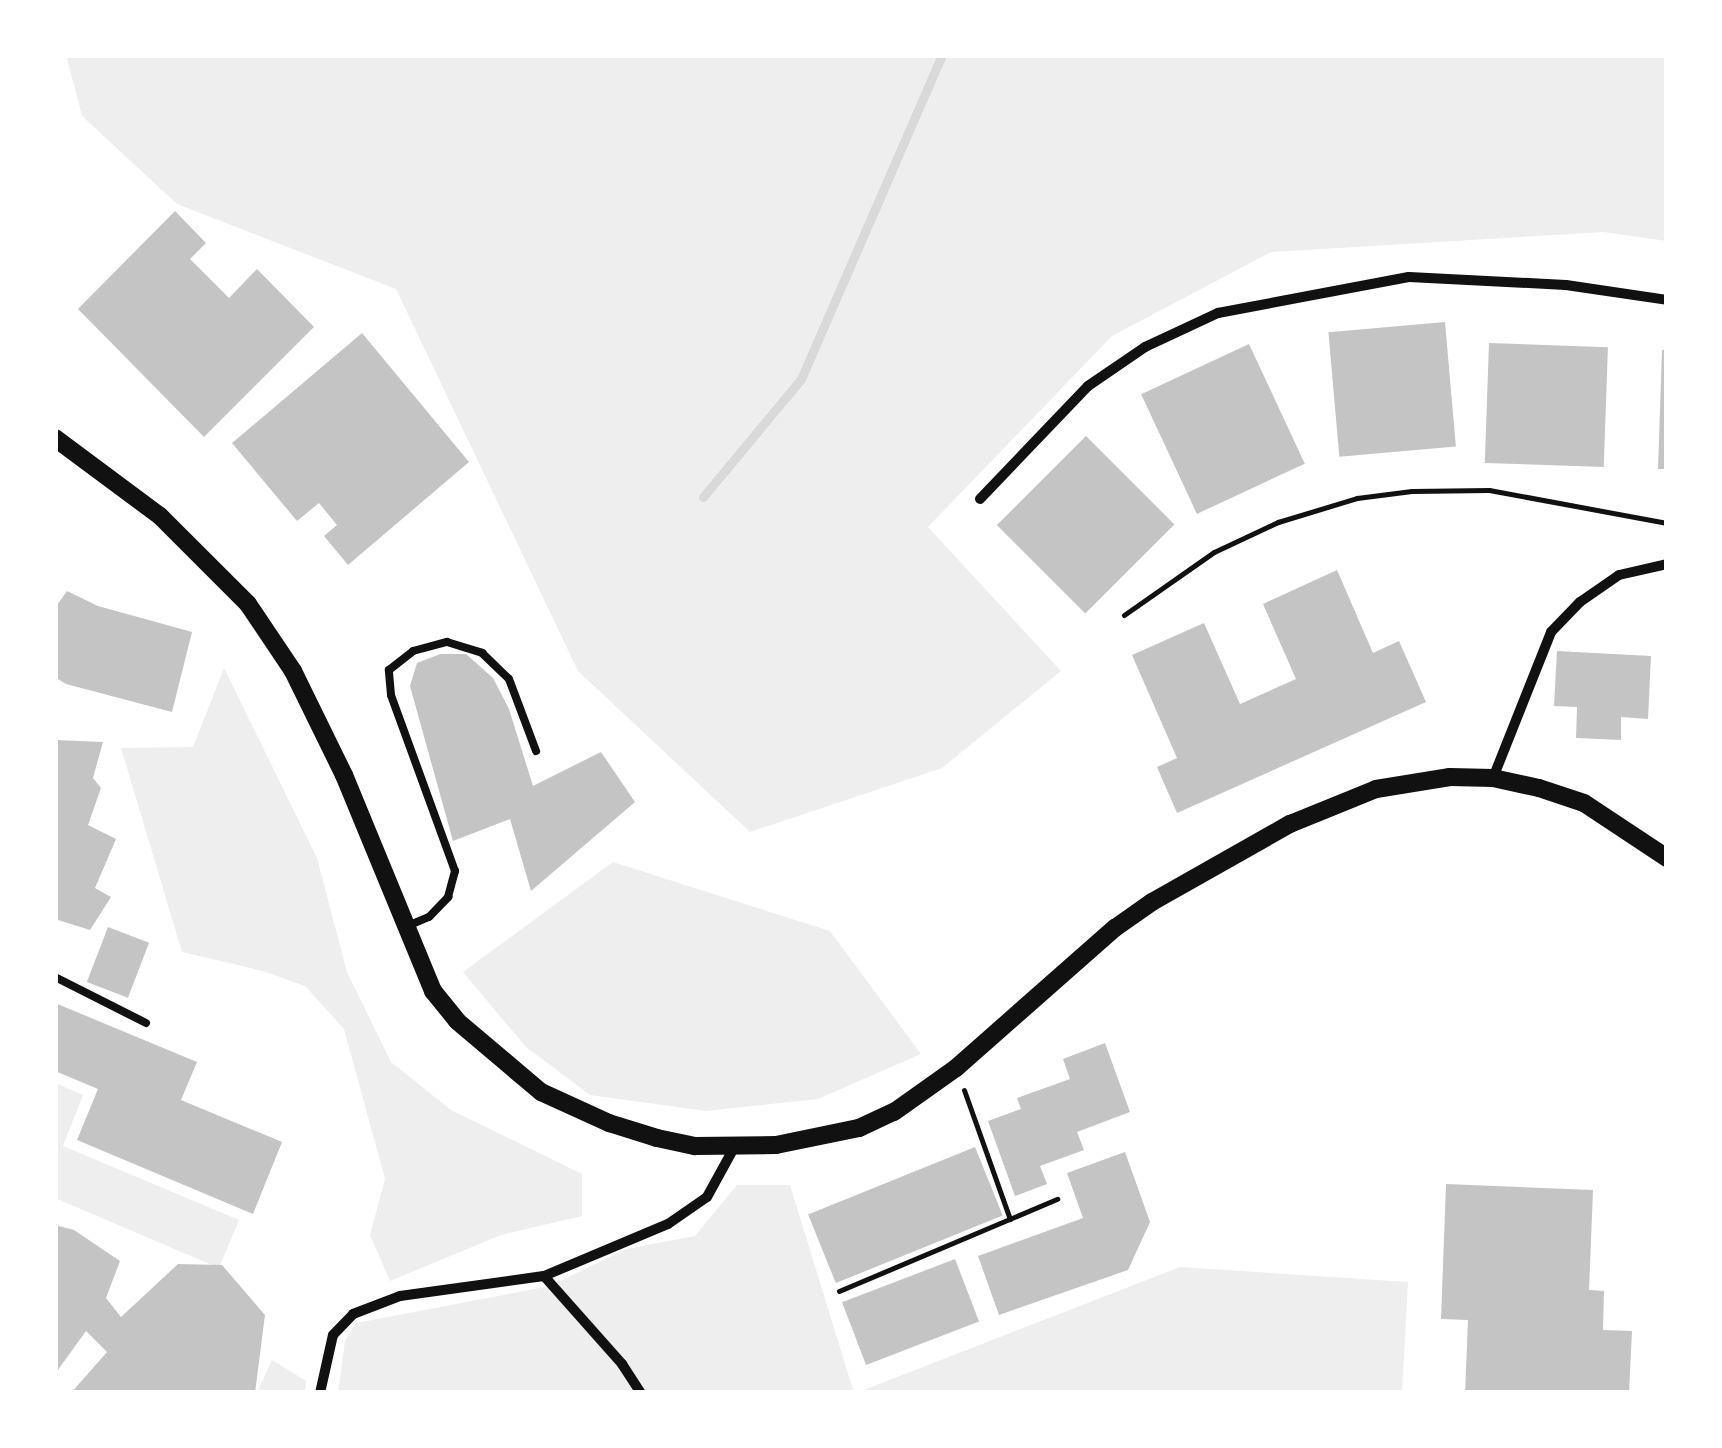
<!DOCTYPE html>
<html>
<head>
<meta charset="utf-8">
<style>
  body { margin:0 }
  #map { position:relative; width:1722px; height:1448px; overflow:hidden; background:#fff; font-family:"IBM Plex Sans",sans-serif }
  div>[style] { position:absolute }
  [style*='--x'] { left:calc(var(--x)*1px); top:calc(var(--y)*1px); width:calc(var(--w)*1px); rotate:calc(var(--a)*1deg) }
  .green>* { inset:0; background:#eee }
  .stream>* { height:9px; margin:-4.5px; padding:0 4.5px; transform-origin:4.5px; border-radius:4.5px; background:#d9d9d9 }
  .building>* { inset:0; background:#c4c4c4; transform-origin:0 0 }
  .path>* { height:5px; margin:-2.5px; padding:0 2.5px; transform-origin:2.5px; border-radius:2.5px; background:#111 }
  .service>* { height:8px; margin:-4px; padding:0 4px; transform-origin:4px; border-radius:4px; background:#111 }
  .minor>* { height:10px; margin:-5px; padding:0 5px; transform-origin:5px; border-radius:5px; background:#111 }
  .tertiary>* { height:18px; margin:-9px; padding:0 9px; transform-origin:9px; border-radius:9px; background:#111 }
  span { translate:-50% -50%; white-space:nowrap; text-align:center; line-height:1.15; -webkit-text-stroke:10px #fff; paint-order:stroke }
  .frame { position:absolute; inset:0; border:58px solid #fff; pointer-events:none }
</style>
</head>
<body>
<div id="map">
  <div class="green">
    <i style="clip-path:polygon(66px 55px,1667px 55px,1667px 241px,1603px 232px,1271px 252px,1112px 336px,928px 527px,1061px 671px,942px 768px,750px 832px,578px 671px,396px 289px,177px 204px,82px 116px)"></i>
    <i style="clip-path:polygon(224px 668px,317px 858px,347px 972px,391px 1062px,451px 1110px,582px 1174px,582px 1216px,501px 1235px,390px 1281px,370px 1235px,385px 1179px,344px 1029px,305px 986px,263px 971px,182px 952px,121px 748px,193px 747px)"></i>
    <i style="clip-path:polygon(613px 862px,830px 931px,921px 1054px,818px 1099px,706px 1111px,590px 1095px,526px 1047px,463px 972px)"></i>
    <i style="clip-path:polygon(55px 1083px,83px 1095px,63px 1146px,239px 1220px,219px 1268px,55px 1198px)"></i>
    <i style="clip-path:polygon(737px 1185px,790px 1185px,854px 1393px,338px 1393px,345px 1341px,356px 1323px,550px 1286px,626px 1249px,695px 1236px)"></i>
    <i style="clip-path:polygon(1180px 1267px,1408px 1282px,1402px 1393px,856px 1393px)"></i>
    <i style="clip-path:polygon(272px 1360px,306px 1381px,305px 1393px,257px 1393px)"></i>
  </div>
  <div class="stream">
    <i style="--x:703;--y:497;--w:153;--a:-50.3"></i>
    <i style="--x:801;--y:379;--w:353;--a:-66.5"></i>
  </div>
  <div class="building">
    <i style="clip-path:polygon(175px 211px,206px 243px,190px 259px,229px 298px,257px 269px,314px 327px,204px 437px,78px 309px)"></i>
    <i style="left:1445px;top:322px;width:125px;height:117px;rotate:85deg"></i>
    <i style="clip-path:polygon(362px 333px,469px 462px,348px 565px,324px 536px,337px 525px,319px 503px,297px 521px,232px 443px)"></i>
    <i style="left:1489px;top:343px;width:119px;height:120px;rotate:2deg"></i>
    <i style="left:1249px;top:344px;width:132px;height:119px;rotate:65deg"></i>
    <i style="clip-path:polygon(1662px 350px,1667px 350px,1667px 469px,1658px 469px)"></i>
    <i style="left:1086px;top:436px;width:125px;height:126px;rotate:45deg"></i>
    <i style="clip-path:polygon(1337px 570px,1373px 653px,1399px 641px,1426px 702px,1177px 813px,1157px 767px,1177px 758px,1132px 655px,1204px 623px,1240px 704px,1296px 679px,1263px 604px)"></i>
    <i style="clip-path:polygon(67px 591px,98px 606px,192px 632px,172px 712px,66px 684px,55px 677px,55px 608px)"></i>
    <i style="clip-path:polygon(1557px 651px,1651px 656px,1648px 719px,1621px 717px,1621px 740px,1576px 738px,1577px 707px,1554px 706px)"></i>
    <i style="clip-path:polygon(440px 654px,466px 654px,493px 678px,509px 709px,533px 786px,601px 752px,635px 802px,531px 891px,510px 819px,453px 841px,410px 686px,417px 663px)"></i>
    <i style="clip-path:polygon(55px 740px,103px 742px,93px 778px,101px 788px,88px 825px,116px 839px,95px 888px,111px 897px,90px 930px,55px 919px)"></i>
    <i style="left:108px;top:927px;width:44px;height:59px;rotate:21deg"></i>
    <i style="clip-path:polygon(55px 1003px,197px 1062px,181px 1100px,282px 1142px,253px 1214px,77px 1140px,98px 1089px,55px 1071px)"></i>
    <i style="clip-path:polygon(1105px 1043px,1130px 1112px,1077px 1132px,1084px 1150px,1040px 1166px,1047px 1184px,1015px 1196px,988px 1121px,1021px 1109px,1017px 1098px,1070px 1079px,1063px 1059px)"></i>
    <i style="left:975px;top:1147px;width:74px;height:180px;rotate:68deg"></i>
    <i style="clip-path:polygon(1125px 1152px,1150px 1222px,1128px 1270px,999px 1315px,978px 1256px,1083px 1218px,1067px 1173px)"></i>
    <i style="clip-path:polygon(1446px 1184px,1593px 1190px,1589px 1290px,1604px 1291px,1603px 1330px,1632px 1331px,1629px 1393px,1465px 1393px,1468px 1320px,1441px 1319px)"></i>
    <i style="clip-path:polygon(55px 1225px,74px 1230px,120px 1261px,106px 1298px,121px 1317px,178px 1264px,222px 1265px,265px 1315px,255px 1393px,71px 1393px,107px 1352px,86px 1331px,55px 1374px)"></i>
    <i style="left:955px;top:1259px;width:67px;height:121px;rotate:69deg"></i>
  </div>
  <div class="path">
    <i style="--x:1124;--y:615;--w:110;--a:-35"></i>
    <i style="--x:1214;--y:552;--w:71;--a:-25.1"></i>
    <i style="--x:1278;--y:522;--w:83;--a:-16.9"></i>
    <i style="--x:1357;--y:498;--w:55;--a:-7.3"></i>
    <i style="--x:1412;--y:491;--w:77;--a:-0.7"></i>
    <i style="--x:1489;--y:490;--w:181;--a:10.5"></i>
    <i style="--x:964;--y:1090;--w:137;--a:70.4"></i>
    <i style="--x:839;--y:1291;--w:237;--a:-22.9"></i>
  </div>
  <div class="service">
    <i style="--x:405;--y:927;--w:26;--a:-23"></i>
    <i style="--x:429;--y:917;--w:28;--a:-46"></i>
    <i style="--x:448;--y:897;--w:27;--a:-75"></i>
    <i style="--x:455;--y:871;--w:187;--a:-110"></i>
    <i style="--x:391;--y:695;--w:25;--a:-95"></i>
    <i style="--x:389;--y:670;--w:31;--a:-38"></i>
    <i style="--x:413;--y:651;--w:35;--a:-15"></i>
    <i style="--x:447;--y:642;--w:37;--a:17"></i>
    <i style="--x:482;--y:653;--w:37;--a:44"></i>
    <i style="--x:509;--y:679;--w:77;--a:69.4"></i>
    <i style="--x:55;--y:977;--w:102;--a:26.8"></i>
  </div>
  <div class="minor">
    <i style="--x:980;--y:499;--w:156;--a:-46.3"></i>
    <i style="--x:1088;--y:386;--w:69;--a:-34.4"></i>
    <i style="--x:1145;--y:347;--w:81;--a:-25"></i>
    <i style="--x:1218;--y:313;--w:194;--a:-10.7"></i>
    <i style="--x:1409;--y:277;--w:157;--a:2.9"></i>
    <i style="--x:1566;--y:285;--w:102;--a:8.4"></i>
    <i style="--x:1493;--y:778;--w:157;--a:-68.3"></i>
    <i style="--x:1551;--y:632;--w:42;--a:-46"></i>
    <i style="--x:1580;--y:602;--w:47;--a:-34.7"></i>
    <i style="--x:1619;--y:575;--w:49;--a:-12.9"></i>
    <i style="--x:544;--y:1276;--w:118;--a:48.4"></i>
    <i style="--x:622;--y:1364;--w:35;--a:57"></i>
    <i style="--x:320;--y:1393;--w:59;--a:-77.4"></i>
    <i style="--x:333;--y:1335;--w:29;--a:-46"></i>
    <i style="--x:353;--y:1314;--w:50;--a:-21"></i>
    <i style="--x:400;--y:1296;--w:145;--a:-7.9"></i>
    <i style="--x:544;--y:1276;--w:134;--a:-22.8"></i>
    <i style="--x:668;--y:1224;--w:47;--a:-34.7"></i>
    <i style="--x:707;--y:1197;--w:58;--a:-61.2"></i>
  </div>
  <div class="tertiary">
    <i style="--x:55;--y:438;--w:131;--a:36.6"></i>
    <i style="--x:160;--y:516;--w:124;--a:45"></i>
    <i style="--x:248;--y:604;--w:81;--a:56.1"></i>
    <i style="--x:293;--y:671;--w:116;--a:63.9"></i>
    <i style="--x:344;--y:775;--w:234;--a:67.6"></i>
    <i style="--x:433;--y:991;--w:38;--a:51"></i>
    <i style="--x:457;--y:1021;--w:110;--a:40.2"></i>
    <i style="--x:541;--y:1092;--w:75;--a:24.5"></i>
    <i style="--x:609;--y:1123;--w:50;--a:17.4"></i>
    <i style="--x:657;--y:1138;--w:39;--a:12"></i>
    <i style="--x:695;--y:1146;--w:81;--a:-0.7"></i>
    <i style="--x:776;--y:1145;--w:85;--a:-11.6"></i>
    <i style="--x:859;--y:1128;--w:38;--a:-25"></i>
    <i style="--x:894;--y:1112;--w:76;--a:-35.4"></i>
    <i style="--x:956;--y:1068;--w:212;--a:-41.4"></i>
    <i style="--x:1115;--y:928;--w:45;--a:-35.1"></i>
    <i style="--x:1152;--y:902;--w:159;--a:-29.5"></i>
    <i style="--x:1290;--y:824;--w:93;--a:-22.1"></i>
    <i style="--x:1376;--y:789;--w:75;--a:-9.2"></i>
    <i style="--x:1450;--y:777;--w:43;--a:1.3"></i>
    <i style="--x:1493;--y:778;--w:47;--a:12.3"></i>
    <i style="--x:1539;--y:788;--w:47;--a:18.4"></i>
    <i style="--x:1584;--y:803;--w:100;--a:33.5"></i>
  </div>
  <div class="frame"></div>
</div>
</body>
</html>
